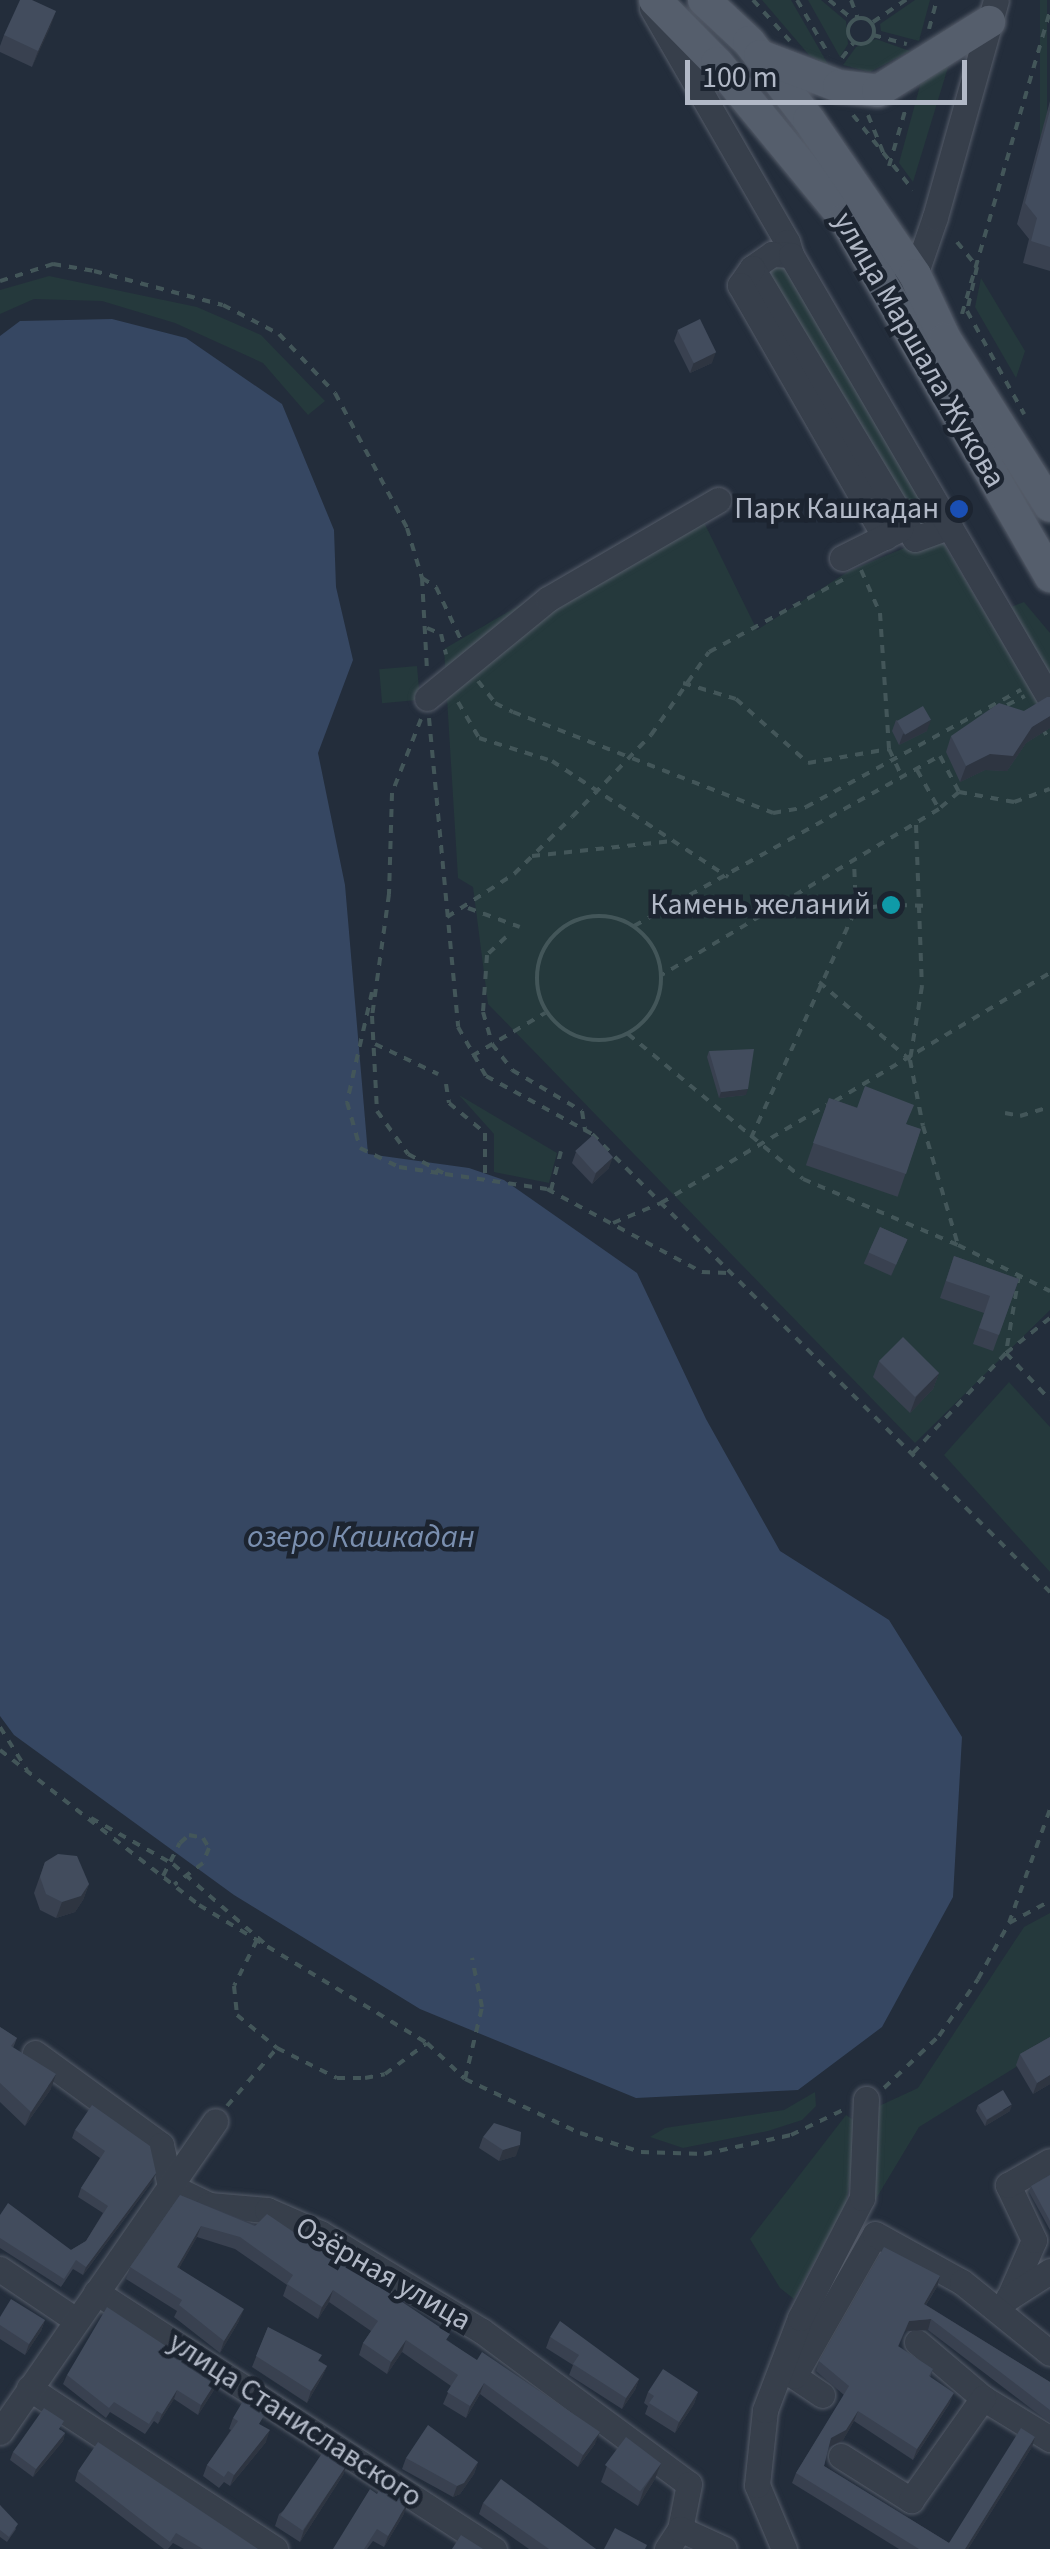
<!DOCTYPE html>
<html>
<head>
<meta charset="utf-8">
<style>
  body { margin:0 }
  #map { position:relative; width:1050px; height:2549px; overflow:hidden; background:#232d3b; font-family:"Source Sans 3",sans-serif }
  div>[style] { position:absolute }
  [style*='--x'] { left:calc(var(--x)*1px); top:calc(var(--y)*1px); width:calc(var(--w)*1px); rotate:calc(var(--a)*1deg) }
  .green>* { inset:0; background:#25393c; transform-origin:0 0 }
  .water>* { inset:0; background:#364762 }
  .path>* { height:4px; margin-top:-2px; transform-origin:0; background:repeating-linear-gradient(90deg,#435659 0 8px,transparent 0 16px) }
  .path>.ring { margin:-2px; padding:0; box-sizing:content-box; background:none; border:4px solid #435659; border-radius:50% }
  .roads { filter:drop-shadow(0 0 2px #555c69) drop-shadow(0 0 2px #555c69) }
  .minor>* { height:25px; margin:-12.5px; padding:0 12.5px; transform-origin:12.5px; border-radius:12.5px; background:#373f4b }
  .major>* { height:32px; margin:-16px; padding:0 16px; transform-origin:16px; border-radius:16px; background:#555e6c }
  .wall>* { inset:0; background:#394150; transform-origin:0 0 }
  .shaded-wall>* { inset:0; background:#2e3541 }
  .building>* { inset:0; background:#424c5d; transform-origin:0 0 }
  .dots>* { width:28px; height:28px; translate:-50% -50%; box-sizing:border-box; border:5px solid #1c2430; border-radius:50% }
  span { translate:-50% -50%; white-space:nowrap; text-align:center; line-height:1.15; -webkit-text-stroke:9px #1c2430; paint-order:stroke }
  .street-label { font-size:30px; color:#b2b9c7 }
  .poi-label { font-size:30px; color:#b2b9c7 }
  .right { translate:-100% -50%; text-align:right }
  .water-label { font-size:32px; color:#7a8faf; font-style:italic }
  .scale { position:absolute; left:685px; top:60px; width:282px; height:45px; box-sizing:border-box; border:5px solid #b2b9c7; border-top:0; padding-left:12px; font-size:30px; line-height:35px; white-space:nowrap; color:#b2b9c7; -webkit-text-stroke:8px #1c2430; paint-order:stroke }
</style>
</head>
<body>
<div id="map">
  <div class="green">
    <i style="clip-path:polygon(762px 0,791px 0,829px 66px,809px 55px)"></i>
    <i style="clip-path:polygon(808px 0,821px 0,846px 21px,848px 44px,840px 57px)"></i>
    <i style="clip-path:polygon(915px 0,930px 0,919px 41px,881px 31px,880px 24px)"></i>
    <i style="left:1040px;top:0;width:7px;height:183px"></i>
    <i style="clip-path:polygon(876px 39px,910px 51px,870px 72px,843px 65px,856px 47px)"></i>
    <i style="clip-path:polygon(949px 64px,913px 182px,899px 163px,921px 82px)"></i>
    <i style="clip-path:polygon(782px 263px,935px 519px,923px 532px,763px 272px)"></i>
    <i style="clip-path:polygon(49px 276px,197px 307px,261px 335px,325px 401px,308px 415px,263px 363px,175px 323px,102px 301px,34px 299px,0 314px,0 290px)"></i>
    <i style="clip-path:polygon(981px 278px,1025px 351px,1016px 378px,975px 307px)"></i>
    <i style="clip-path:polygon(695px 504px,757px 630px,849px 571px,938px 534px,1050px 722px,1050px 1310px,915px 1443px,488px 1004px,473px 887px,458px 878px,444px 649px)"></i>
    <i style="clip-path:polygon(1024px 602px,1050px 633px,1050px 685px,1006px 609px)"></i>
    <i style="left:417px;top:666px;width:34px;height:38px;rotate:85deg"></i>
    <i style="clip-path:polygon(459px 1095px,557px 1153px,549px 1183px,494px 1172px,494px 1134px)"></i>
    <i style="clip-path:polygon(1009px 1382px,1050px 1427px,1050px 1572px,944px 1455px)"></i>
    <i style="clip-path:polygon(1050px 1913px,1050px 2046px,919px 2127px,871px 2207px,879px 2106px,918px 2088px,1024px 1927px)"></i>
    <i style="clip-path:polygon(815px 2092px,816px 2106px,802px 2120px,768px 2131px,683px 2148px,650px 2137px,665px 2128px,784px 2110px)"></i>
    <i style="clip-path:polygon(846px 2115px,859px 2124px,846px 2204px,794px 2299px,780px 2288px,750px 2239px)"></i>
  </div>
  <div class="water">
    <i style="clip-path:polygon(112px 319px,186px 338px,282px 404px,334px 530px,336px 587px,353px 660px,318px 753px,345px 885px,368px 1154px,469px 1168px,504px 1180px,637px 1273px,706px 1419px,780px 1551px,889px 1620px,962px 1737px,953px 1897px,882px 2027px,798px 2090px,636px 2098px,420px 2009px,234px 1895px,14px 1735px,0 1716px,0 336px,20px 321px)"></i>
  </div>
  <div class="path">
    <i style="--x:753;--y:0;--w:55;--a:47.9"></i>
    <i style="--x:797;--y:0;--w:64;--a:59.8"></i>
    <i style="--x:829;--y:0;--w:32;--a:39"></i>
    <i style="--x:851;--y:0;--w:20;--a:70"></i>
    <i class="ring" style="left:848px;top:18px;width:22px;height:22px"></i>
    <i style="--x:873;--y:22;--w:40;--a:-34"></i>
    <i style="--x:929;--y:29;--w:30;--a:-75"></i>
    <i style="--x:873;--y:35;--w:35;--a:15"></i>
    <i style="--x:842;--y:58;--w:20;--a:-53"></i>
    <i style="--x:853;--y:115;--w:96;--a:51.3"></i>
    <i style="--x:868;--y:115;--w:45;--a:68"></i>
    <i style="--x:889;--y:166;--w:65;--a:-73.8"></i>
    <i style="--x:957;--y:242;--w:32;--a:51"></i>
    <i style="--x:977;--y:267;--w:45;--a:102.8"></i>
    <i style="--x:967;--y:311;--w:118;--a:61"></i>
    <i style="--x:0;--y:281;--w:56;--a:-17.8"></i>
    <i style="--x:53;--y:264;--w:42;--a:9.7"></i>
    <i style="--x:94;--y:271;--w:133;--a:14.8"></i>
    <i style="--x:223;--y:305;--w:63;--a:27.4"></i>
    <i style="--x:279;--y:334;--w:81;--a:46.5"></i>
    <i style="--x:335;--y:393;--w:153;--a:61.9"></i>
    <i style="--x:407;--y:528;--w:52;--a:73.3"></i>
    <i style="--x:422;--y:578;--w:91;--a:86.9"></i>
    <i style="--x:962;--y:314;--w:315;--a:-73.8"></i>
    <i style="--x:861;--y:570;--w:47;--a:66.2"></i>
    <i style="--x:880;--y:613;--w:136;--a:86.2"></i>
    <i style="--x:889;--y:749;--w:31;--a:65"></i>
    <i style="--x:422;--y:578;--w:17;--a:33"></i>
    <i style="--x:436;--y:587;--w:59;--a:64.7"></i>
    <i style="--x:427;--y:628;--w:15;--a:23"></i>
    <i style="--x:441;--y:634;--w:21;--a:76"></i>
    <i style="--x:478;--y:681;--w:28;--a:52"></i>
    <i style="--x:495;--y:703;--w:20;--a:27"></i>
    <i style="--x:513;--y:712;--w:279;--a:21.2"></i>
    <i style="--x:773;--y:813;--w:34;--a:-10"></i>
    <i style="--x:806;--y:807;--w:245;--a:-28.6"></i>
    <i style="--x:683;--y:683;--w:55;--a:16.8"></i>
    <i style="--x:736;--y:699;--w:96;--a:41.6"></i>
    <i style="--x:808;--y:763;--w:82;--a:-9.8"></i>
    <i style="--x:458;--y:702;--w:42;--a:59.7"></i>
    <i style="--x:479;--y:738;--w:77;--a:17.5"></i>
    <i style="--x:552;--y:761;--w:211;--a:33.4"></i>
    <i style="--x:1007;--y:705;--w:20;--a:-27"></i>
    <i style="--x:429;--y:718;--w:310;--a:84.6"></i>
    <i style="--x:458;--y:1027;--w:56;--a:60.3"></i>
    <i style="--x:486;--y:1076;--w:121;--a:28.7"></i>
    <i style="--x:592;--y:1134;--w:648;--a:45"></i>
    <i style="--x:421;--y:719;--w:79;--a:111.4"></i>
    <i style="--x:392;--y:793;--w:101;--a:91.7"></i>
    <i style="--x:389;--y:894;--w:123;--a:97.9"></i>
    <i style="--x:372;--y:1016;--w:95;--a:87"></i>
    <i style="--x:377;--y:1111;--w:53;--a:54.2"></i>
    <i style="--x:408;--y:1154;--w:42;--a:28.4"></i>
    <i style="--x:445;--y:1174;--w:103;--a:8.4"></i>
    <i style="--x:547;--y:1189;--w:176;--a:28.2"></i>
    <i style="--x:702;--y:1272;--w:26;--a:2"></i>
    <i style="--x:1042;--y:728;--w:15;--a:58"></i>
    <i style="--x:917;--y:770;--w:45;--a:60.6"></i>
    <i style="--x:959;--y:792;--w:56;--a:10.3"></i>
    <i style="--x:1014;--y:802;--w:38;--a:-20"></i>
    <i style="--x:916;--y:825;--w:161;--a:87.9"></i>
    <i style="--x:922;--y:986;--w:75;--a:99.2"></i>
    <i style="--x:910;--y:1060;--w:67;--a:78.9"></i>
    <i style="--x:923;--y:1126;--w:124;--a:73.6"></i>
    <i style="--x:958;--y:1245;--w:103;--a:26.6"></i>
    <i style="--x:532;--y:856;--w:141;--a:-6.1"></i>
    <i class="ring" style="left:881px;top:897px;width:14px;height:14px"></i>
    <i style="--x:899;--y:905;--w:24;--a:2"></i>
    <i style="--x:468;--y:908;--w:55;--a:20.1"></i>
    <i style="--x:856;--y:909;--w:25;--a:-7"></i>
    <i class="ring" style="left:537px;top:916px;width:120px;height:120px"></i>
    <i style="--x:447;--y:917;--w:80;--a:-32.7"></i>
    <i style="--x:514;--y:874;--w:81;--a:-44.5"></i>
    <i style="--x:572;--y:817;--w:114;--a:-46.1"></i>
    <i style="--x:651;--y:735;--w:101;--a:-55.1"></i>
    <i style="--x:709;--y:652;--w:153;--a:-28.4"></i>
    <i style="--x:634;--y:926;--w:350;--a:-29.1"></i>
    <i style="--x:940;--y:756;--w:41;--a:62.2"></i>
    <i style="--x:959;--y:792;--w:26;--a:140"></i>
    <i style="--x:939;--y:809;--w:323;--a:149.1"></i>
    <i style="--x:506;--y:937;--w:26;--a:137"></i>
    <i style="--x:487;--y:955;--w:57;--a:94"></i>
    <i style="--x:483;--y:1012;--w:33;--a:74"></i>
    <i style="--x:492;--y:1044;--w:33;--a:52"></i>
    <i style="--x:512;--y:1070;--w:81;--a:30.4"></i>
    <i style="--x:582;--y:1111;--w:20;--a:81"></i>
    <i style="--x:819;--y:982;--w:120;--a:40.6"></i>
    <i style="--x:372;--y:992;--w:113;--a:102.8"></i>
    <i style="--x:347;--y:1102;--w:48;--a:74.2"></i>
    <i style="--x:360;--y:1148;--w:43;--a:26"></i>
    <i style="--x:399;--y:1167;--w:40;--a:8.5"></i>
    <i style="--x:628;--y:1034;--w:227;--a:39.6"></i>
    <i style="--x:803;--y:1179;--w:168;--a:23.1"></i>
    <i style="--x:375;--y:1044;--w:70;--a:25.5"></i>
    <i style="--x:472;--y:1056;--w:85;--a:-30.5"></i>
    <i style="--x:446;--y:1084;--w:19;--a:81"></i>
    <i style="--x:449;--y:1103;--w:47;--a:39.8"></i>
    <i style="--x:485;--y:1133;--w:47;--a:90"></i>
    <i style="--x:835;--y:1101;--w:250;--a:-30.8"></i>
    <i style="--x:1005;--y:1113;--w:15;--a:11"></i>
    <i style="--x:1020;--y:1116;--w:31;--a:-17"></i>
    <i style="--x:751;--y:1138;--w:252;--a:-65.4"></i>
    <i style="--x:856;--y:909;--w:48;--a:-92.4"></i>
    <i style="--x:551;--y:1190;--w:40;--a:-75.6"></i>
    <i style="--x:613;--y:1223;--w:52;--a:-22.6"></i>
    <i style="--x:661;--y:1203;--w:193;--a:-30.6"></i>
    <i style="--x:1019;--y:1275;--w:79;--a:99.5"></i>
    <i style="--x:1006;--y:1353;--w:64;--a:46.9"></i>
    <i style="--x:913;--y:1453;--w:137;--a:-47.1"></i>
    <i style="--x:1006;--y:1353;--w:56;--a:-38.5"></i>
    <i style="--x:0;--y:1727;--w:51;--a:57.9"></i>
    <i style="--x:0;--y:1750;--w:252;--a:37.9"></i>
    <i style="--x:199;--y:1905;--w:267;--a:31.2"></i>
    <i style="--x:427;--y:2043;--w:52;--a:43.5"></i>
    <i style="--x:465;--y:2079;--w:127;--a:25.2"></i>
    <i style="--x:580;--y:2133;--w:64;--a:17.3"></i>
    <i style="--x:641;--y:2152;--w:63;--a:1.8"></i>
    <i style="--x:704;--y:2154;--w:89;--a:-12.3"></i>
    <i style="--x:791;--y:2135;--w:60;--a:-25.7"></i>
    <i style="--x:91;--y:1818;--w:94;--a:29.3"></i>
    <i style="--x:173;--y:1864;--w:121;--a:41"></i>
    <i style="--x:163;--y:1876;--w:37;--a:-63"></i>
    <i style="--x:180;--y:1843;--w:12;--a:-42"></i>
    <i style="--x:189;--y:1835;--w:14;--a:12"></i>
    <i style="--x:203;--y:1838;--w:12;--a:59"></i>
    <i style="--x:209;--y:1848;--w:16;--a:112"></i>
    <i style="--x:203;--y:1863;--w:36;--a:143"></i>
    <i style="--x:1009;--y:1923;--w:47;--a:-28.2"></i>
    <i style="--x:257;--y:1940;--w:51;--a:116.6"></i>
    <i style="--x:234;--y:1986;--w:29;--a:84"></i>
    <i style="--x:237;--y:2015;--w:52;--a:39.5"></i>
    <i style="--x:465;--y:2079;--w:74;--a:-76.7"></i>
    <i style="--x:482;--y:2007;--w:50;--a:-101.5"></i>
    <i style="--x:884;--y:2088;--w:76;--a:-43.4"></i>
    <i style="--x:939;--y:2036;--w:69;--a:-55.6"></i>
    <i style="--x:978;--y:1979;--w:64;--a:-61"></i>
    <i style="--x:1009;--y:1923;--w:121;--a:-70.2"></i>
    <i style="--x:227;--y:2106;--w:77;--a:-49.2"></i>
    <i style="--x:277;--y:2048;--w:67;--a:26.6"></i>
    <i style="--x:337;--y:2078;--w:28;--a:0"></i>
    <i style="--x:365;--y:2078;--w:20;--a:-11"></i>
    <i style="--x:385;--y:2074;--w:52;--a:-36.4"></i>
  </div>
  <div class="roads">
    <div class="minor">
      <i style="--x:652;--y:8;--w:270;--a:60"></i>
      <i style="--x:787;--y:242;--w:14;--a:73"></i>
      <i style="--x:791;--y:255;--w:19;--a:-177"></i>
      <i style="--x:772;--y:254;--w:24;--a:145"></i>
      <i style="--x:752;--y:268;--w:316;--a:59"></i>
      <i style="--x:915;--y:539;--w:37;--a:-20"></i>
      <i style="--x:791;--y:255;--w:514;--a:59.74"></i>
      <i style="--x:752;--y:268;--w:21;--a:125"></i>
      <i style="--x:740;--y:285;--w:291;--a:60.1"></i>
      <i style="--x:904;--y:282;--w:13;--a:-32"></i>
      <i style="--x:915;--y:275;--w:61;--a:-71"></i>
      <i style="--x:935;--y:217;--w:225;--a:-74.3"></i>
      <i style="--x:842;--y:558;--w:65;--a:-26.6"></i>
      <i style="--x:427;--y:698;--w:156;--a:-39.3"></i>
      <i style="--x:548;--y:599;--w:197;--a:-30.2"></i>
      <i style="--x:35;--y:2053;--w:156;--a:36.1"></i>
      <i style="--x:161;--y:2145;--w:42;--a:77.6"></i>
      <i style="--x:170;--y:2186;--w:43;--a:26"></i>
      <i style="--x:209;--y:2205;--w:58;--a:4.9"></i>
      <i style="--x:267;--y:2210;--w:58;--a:23.5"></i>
      <i style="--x:320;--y:2233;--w:189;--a:31.2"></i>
      <i style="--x:482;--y:2331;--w:257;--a:36.5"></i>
      <i style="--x:689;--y:2484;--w:46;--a:101.3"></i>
      <i style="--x:680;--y:2529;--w:24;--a:123"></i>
      <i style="--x:0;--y:2269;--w:92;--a:33.9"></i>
      <i style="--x:96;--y:2292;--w:474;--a:32.9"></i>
      <i style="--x:1009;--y:2297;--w:62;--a:-66.3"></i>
      <i style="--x:1034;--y:2240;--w:61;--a:-115.3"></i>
      <i style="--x:1008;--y:2185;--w:48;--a:-29.7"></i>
      <i style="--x:1008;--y:2298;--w:50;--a:-32.7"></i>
      <i style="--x:917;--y:2342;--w:87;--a:40.3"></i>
      <i style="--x:983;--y:2398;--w:79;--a:31.5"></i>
      <i style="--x:29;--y:2388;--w:294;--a:33.2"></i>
      <i style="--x:822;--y:2395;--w:34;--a:-146"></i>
      <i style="--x:794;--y:2376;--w:163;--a:-60.3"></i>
      <i style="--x:875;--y:2234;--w:99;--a:28.9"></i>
      <i style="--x:962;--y:2282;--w:113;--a:38.9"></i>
      <i style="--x:0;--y:2432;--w:378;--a:-55.3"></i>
      <i style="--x:841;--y:2456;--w:83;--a:32.2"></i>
      <i style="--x:911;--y:2500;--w:125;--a:-54.8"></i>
      <i style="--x:680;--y:2529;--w:48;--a:24.4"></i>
      <i style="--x:784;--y:2549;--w:69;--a:-112.9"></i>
      <i style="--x:757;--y:2485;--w:75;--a:-83.9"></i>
      <i style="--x:765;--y:2410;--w:98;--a:-69.2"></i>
      <i style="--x:800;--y:2318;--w:135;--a:-62.7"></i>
      <i style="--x:862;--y:2198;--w:99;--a:-87.7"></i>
    </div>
    <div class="major">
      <i style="--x:655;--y:0;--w:88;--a:45.5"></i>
      <i style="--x:717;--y:63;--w:202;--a:50.6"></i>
      <i style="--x:845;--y:219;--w:412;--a:60.1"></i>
      <i style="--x:704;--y:0;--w:62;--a:43"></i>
      <i style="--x:749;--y:42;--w:98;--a:52.4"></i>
      <i style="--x:809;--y:120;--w:188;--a:55.6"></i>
      <i style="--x:915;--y:275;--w:71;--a:64.9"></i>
      <i style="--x:945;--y:339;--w:197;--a:57.8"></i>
      <i style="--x:760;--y:56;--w:85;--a:20.8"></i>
      <i style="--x:839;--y:86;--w:39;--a:7"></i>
      <i style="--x:878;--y:91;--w:131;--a:-31.9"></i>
    </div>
  </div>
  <div class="wall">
    <i style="clip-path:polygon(56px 11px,32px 67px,0 52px,0 46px,4px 35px)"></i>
    <i style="clip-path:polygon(1050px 101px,1050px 271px,1023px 263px,1029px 239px,1017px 224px)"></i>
    <i style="clip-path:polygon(678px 330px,712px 363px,690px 373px,674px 341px)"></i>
    <i style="clip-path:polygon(1050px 697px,1050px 728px,1026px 743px,1007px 771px,985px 770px,960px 782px,946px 752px,951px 736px,1024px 711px)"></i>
    <i style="clip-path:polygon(896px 720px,927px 731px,899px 745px,892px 731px)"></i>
    <i style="clip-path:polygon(709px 1051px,746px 1095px,719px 1098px,707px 1057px)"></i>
    <i style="left:829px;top:1098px;width:97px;height:71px;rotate:19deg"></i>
    <i style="clip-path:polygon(576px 1152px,609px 1168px,592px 1184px,572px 1163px)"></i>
    <i style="left:880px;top:1227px;width:30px;height:40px;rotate:24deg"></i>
    <i style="clip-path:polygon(954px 1256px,1019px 1279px,993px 1351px,973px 1344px,984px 1313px,940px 1298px)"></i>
    <i style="clip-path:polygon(879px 1361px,939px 1373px,933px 1389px,910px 1413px,873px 1377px)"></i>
    <i style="clip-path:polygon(45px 1862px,89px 1884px,83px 1900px,75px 1912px,56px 1918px,40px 1910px,34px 1893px)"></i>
    <i style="clip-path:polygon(0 2027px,17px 2038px,13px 2048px,51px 2089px,25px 2126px,0 2102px)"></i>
    <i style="clip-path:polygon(1050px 2037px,1050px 2084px,1033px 2094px,1016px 2065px,1020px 2054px)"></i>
    <i style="clip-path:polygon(978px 2105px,1010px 2111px,985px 2126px,976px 2111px)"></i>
    <i style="clip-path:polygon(75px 2130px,156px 2173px,152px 2182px,83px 2275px,73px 2269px,61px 2287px,0 2248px,0 2215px,71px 2250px,86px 2241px,103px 2213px,78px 2197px,81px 2188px,100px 2158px,72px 2138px)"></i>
    <i style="clip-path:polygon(483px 2137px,516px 2156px,499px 2161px,479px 2148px)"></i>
    <i style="clip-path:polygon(1050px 2175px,1050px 2230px,1029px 2192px,1031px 2186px)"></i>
    <i style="clip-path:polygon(180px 2195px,320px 2250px,343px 2252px,340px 2260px,447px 2340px,595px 2444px,578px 2467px,480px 2394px,466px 2418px,443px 2404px,451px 2386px,402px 2352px,387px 2374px,359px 2355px,363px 2343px,371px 2331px,329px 2302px,318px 2319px,283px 2296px,287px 2285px,235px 2249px,197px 2237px,179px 2268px,239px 2321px,220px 2353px,174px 2317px,177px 2311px,126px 2279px,130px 2267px)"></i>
    <i style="clip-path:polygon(940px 2276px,937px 2287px,926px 2305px,1050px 2382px,1050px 2423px,928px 2330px,905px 2331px,898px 2347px,933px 2369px,930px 2378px,950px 2403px,913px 2460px,854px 2421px,843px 2440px,828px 2447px,824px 2466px,949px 2543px,1032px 2447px,968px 2549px,899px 2549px,792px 2483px,796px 2473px,844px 2395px,816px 2371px,819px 2361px)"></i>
    <i style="clip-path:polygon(0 2317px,45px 2320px,41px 2331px,25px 2355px,0 2339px)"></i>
    <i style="clip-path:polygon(268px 2327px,327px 2366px,322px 2377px,307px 2403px,252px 2367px)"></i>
    <i style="clip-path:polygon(550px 2337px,639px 2379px,635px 2390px,622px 2409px,569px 2375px,573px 2365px,546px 2348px)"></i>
    <i style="clip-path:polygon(67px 2375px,214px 2390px,198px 2415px,174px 2399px,158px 2424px,154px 2421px,145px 2434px,110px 2412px,106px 2418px,63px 2384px)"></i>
    <i style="clip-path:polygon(648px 2392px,698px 2392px,694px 2404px,675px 2433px,645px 2414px,648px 2406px,644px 2403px)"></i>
    <i style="clip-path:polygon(233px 2418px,261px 2425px,266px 2442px,230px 2486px,224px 2482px,219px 2488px,203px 2476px,207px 2465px,231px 2430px,229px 2429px)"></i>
    <i style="clip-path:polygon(61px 2430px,65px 2433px,63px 2441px,33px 2477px,10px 2460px,13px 2452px)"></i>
    <i style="clip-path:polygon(406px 2458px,478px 2462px,474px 2474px,460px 2494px,453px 2497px,402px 2469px)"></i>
    <i style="clip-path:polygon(661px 2463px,655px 2479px,638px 2506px,601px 2482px,607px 2466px)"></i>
    <i style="clip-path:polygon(347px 2464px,343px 2475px,300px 2542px,275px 2526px,279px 2514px)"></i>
    <i style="clip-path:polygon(78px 2471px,258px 2549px,184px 2549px,173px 2543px,168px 2549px,164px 2549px,75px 2481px)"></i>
    <i style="clip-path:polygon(483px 2503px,596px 2549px,529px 2549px,479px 2514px)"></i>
    <i style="clip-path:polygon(0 2505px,16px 2529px,7px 2542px,0 2537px)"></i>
    <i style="clip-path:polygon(404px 2514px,384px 2547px,373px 2541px,367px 2549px,333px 2549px)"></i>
  </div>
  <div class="shaded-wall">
    <i style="clip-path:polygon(56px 11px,50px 28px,32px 67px,38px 51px)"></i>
    <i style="clip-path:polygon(716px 352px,712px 363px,690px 373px,694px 362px)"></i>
    <i style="clip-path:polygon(1050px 716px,1050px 728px,1026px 743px,1007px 771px,985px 770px,960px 782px,966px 766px)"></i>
    <i style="clip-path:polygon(931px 720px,927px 731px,899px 745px,903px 734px)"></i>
    <i style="clip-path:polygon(748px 1089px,746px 1095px,719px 1098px,721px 1092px)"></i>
    <i style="clip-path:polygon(613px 1157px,609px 1168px,592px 1184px,596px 1173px)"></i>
    <i style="clip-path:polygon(939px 1373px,933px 1389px,910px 1413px,916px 1397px)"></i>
    <i style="clip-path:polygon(89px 1884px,83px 1900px,75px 1912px,56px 1918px,62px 1902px)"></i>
    <i style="clip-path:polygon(56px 2074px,51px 2089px,25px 2126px,31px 2112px)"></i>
    <i style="clip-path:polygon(1050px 2075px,1050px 2084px,1033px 2094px,1037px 2083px)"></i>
    <i style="clip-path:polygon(1012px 2105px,1010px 2111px,985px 2126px,987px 2120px)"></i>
    <i style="clip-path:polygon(520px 2145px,516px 2156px,499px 2161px,503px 2150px)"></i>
    <i style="clip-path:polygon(156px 2173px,152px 2182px,83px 2275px,86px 2267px)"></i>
    <i style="clip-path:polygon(201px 2226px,197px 2237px,173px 2279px,177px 2267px)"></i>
    <i style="clip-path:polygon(940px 2276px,937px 2287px,920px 2314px,924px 2304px)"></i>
    <i style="clip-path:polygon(333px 2290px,329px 2302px,318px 2319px,322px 2307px)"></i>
    <i style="clip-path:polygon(244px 2309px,239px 2321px,220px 2353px,224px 2341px)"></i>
    <i style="clip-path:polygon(931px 2319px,928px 2330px,905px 2331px,909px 2321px)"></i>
    <i style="clip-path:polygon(45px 2320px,41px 2331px,25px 2355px,29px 2344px)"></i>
    <i style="clip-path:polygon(406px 2340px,402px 2352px,387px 2374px,391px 2362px)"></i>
    <i style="clip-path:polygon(327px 2366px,322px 2377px,307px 2403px,311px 2391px)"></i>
    <i style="clip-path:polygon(639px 2379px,635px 2390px,622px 2409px,626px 2398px)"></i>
    <i style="clip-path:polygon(217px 2380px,214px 2390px,198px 2415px,201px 2405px)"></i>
    <i style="clip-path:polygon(484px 2383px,480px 2394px,466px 2418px,470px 2406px)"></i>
    <i style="clip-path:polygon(177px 2390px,174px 2399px,158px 2424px,162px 2414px)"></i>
    <i style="clip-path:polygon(698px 2392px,694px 2404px,675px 2433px,679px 2422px)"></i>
    <i style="clip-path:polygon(954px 2393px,950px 2403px,913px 2460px,917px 2449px)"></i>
    <i style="clip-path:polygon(858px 2411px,854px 2421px,843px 2440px,827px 2448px,831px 2438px)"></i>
    <i style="clip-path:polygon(270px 2430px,266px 2442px,230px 2486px,234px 2475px)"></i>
    <i style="clip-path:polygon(600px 2432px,595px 2444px,578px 2467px,583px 2455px)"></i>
    <i style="clip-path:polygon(65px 2433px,63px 2441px,33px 2477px,36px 2469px)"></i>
    <i style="clip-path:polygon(1035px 2437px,1032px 2447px,968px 2549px,965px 2549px)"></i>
    <i style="clip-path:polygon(478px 2462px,474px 2474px,460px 2494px,453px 2497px,457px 2486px)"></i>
    <i style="clip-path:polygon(661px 2463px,655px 2479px,638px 2506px,644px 2489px)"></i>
    <i style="clip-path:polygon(347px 2464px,343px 2475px,300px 2542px,304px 2530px)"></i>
    <i style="clip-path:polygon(408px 2502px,404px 2514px,384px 2547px,388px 2536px)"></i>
  </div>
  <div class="building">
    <i style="clip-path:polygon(20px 0,32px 0,56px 11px,38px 51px,4px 35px)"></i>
    <i style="clip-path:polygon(1050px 110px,1050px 247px,1031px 241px,1037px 218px,1025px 203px)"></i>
    <i style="left:700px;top:319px;width:37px;height:25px;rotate:64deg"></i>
    <i style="clip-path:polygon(1047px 697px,1050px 697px,1050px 716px,1032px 727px,1013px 756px,990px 754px,966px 766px,951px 736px,999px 703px,1024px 711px)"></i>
    <i style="left:923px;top:706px;width:16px;height:30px;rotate:60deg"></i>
    <i style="clip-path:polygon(754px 1049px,748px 1089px,721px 1092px,709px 1051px)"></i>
    <i style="clip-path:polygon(865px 1086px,914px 1105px,906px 1124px,921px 1129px,906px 1174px,813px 1143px,829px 1098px,857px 1108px)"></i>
    <i style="left:593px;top:1135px;width:30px;height:24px;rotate:48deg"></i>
    <i style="left:880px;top:1227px;width:30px;height:28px;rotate:24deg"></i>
    <i style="clip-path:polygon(954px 1256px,1019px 1279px,999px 1335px,979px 1328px,990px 1296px,946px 1281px)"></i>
    <i style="left:903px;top:1337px;width:51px;height:34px;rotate:45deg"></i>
    <i style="clip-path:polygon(58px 1854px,77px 1856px,89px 1884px,81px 1896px,62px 1902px,46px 1894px,40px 1877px,45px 1862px)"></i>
    <i style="clip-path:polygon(0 2027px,17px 2038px,11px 2046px,56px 2074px,31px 2112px,0 2083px)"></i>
    <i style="clip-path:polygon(1050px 2037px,1050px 2075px,1037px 2083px,1020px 2054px)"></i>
    <i style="left:1003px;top:2090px;width:17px;height:29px;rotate:59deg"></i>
    <i style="clip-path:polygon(92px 2105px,150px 2146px,156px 2173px,86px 2267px,76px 2260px,64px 2279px,0 2238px,0 2215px,8px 2203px,71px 2250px,86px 2241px,108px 2206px,81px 2188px,105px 2151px,75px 2130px)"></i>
    <i style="clip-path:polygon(494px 2123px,521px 2132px,520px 2145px,503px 2150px,483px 2137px)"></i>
    <i style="clip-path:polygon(1050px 2175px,1050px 2221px,1031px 2186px)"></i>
    <i style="clip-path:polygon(180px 2195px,255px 2226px,267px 2214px,320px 2250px,326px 2241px,343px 2252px,338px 2259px,450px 2334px,446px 2340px,477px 2360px,482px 2352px,600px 2432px,583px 2455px,484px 2383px,470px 2406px,447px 2392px,458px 2375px,406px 2340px,391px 2362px,363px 2343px,378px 2321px,333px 2290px,322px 2307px,287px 2284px,293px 2275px,240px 2237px,201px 2226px,177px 2267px,244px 2309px,224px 2341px,179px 2305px,182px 2300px,130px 2267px)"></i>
    <i style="clip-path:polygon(884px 2247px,940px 2276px,924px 2304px,1050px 2382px,1050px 2410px,931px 2319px,909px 2321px,898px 2346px,933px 2369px,929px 2376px,954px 2393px,917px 2449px,858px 2411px,846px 2430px,831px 2438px,824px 2466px,949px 2543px,1021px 2428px,1035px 2437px,965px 2549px,919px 2549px,796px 2473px,849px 2386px,819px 2361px)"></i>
    <i style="clip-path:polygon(11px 2299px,45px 2320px,29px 2344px,0 2325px,0 2317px)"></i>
    <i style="clip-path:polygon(107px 2307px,217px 2380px,201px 2405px,177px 2390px,162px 2414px,157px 2411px,149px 2424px,114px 2402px,109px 2408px,67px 2375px)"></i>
    <i style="clip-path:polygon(560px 2321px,639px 2379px,626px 2398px,573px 2364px,579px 2355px,550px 2337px)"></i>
    <i style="clip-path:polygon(268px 2327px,322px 2355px,318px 2361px,327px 2366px,311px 2391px,256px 2356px)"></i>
    <i style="clip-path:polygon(663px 2369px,698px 2392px,679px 2422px,649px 2403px,654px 2396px,648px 2392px)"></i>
    <i style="clip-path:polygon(243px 2401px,265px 2414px,259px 2424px,270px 2430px,234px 2475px,228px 2471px,224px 2477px,207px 2465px,238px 2421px,233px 2418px)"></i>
    <i style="clip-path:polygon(44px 2408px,64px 2421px,59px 2429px,65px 2433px,36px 2469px,13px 2452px)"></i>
    <i style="clip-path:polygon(428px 2425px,478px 2462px,464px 2483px,457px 2486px,406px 2458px)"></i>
    <i style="left:626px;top:2437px;width:44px;height:35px;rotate:37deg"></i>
    <i style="clip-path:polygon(98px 2442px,258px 2549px,203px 2549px,176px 2533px,170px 2542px,78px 2471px)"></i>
    <i style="left:325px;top:2449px;width:27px;height:80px;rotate:34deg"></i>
    <i style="clip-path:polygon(501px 2479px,596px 2549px,549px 2549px,483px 2503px)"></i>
    <i style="clip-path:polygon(381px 2487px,408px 2502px,388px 2536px,377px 2529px,364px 2549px,333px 2549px,370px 2489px,377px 2494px)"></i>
    <i style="clip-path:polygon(0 2505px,18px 2524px,9px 2537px,0 2530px)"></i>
    <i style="clip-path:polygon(615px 2528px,647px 2545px,645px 2549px,604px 2549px)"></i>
    <i style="clip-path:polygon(461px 2535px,483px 2549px,452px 2549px)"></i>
  </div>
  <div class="dots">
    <i style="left:959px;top:509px;background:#1a4fb4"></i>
    <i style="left:891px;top:905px;background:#0f9aa8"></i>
  </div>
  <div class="street-label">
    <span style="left:919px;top:350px;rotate:60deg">улица Маршала Жукова</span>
    <span style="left:383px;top:2274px;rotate:30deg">Озёрная улица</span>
    <span style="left:295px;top:2420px;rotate:33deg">улица Станиславского</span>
  </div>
  <div class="poi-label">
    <span class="right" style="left:939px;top:509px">Парк Кашкадан</span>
    <span class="right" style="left:871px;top:905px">Камень желаний</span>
  </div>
  <div class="water-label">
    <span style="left:361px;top:1537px">озеро Кашкадан</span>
  </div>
  <div class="scale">100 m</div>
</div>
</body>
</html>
